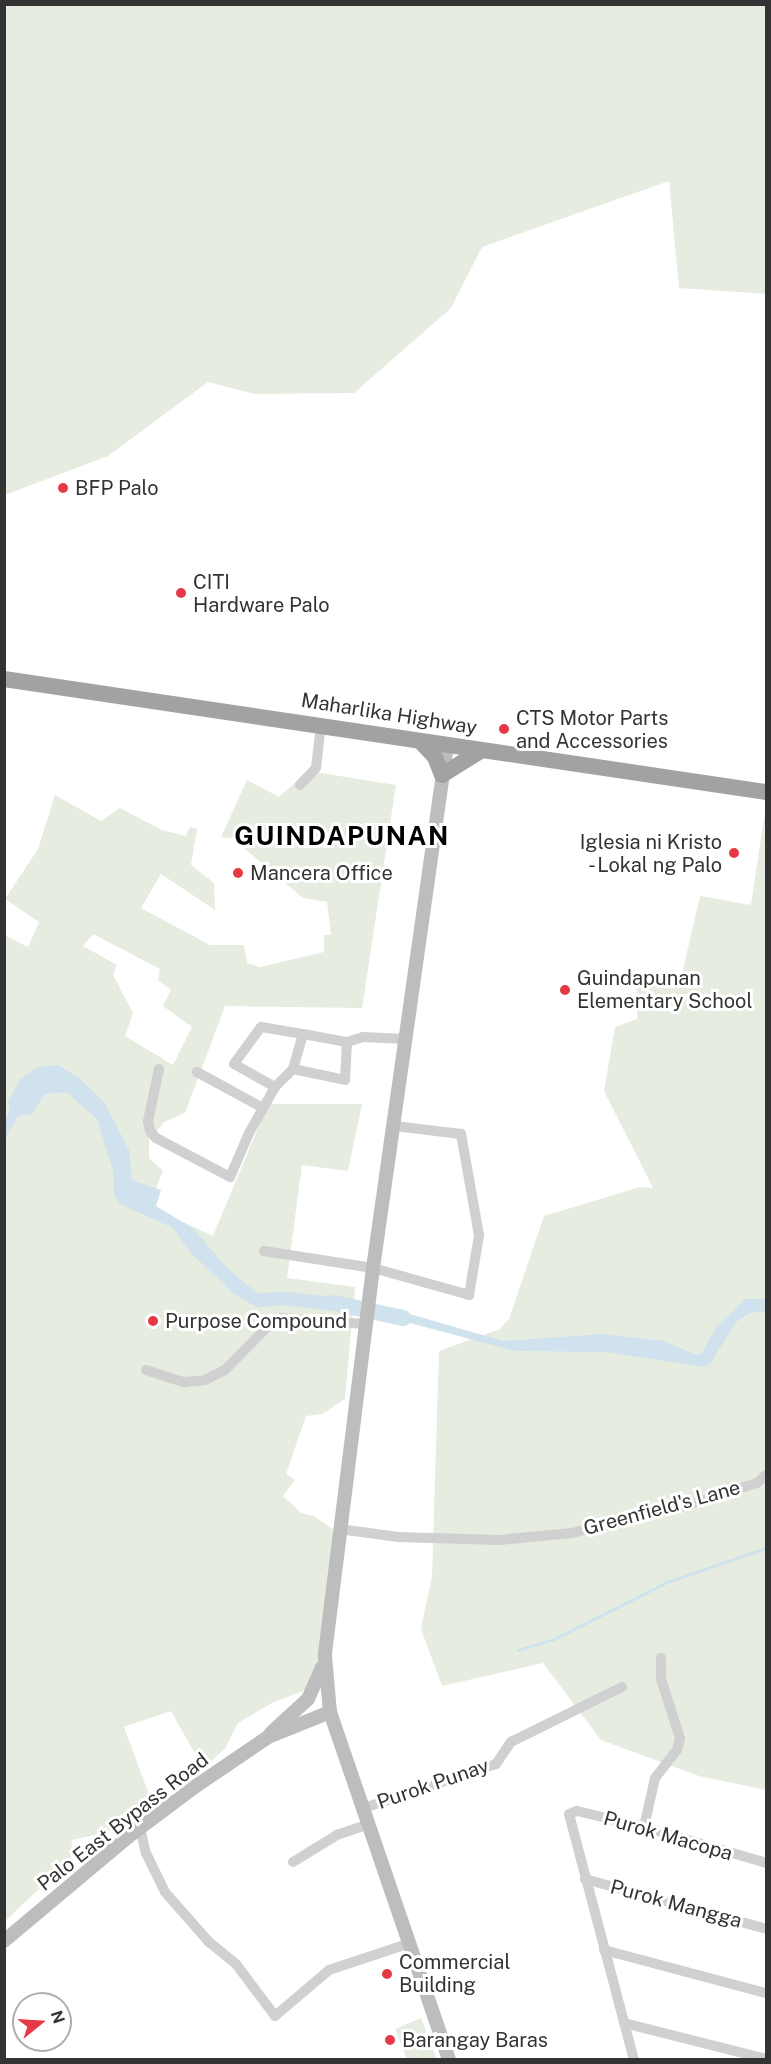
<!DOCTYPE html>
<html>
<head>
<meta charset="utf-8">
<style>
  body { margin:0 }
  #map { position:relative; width:771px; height:2064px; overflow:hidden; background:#fff; font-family:"Public Sans",sans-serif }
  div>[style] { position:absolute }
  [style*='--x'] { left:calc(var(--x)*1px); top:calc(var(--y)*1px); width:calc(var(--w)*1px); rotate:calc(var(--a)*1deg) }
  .green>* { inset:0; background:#e6ecdf }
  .water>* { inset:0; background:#cfe2ee }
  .stream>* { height:3px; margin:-1.5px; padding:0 1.5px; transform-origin:1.5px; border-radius:1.5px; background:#cfe2ee }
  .river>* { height:16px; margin:-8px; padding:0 8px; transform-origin:8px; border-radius:8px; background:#cfe2ee }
  .minor>* { height:10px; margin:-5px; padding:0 5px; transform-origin:5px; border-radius:5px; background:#d0d0d0 }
  .secondary>* { height:14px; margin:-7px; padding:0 7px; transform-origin:7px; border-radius:7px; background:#bdbdbd }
  .trunk>* { height:16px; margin:-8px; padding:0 8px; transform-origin:8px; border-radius:8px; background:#a2a2a2 }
  .dots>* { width:16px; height:16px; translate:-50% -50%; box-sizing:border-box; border:3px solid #fff; border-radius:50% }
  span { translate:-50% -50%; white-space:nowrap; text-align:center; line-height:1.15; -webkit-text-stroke:6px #fff; paint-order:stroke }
  .poi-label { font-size:20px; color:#333 }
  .left { translate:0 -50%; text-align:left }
  .right { translate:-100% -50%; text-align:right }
  .street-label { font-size:20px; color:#333 }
  .district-label { font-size:26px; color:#000; font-weight:700; letter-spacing:1.5px }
  .frame { position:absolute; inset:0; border:6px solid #333; pointer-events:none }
  .north { position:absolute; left:12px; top:1992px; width:60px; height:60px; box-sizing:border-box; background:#fff; border:2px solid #adadad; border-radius:50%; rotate:72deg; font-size:16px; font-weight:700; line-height:24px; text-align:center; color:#333 }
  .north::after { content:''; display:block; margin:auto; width:21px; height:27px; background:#e63946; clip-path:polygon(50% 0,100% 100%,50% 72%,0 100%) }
</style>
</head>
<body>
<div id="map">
  <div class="green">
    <i style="clip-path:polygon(5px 4px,766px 5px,766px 294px,679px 288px,669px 181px,482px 247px,451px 308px,354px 393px,255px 394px,208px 382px,108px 456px,5px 495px)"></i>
    <i style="clip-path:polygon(evenodd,308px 771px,396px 785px,362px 1008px,225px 1006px,185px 1113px,164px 1122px,149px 1141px,149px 1158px,163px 1171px,149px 1206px,213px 1236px,268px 1104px,362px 1104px,348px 1171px,302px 1165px,287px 1278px,355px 1287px,345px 1399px,322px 1414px,306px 1416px,286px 1474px,295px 1480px,283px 1496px,301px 1513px,314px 1516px,334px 1530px,317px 1673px,308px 1689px,272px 1703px,238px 1723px,225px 1749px,203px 1768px,171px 1711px,124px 1727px,151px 1800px,109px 1832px,72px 1840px,70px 1869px,40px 1888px,5px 1921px,4px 935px,28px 947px,39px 922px,5px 899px,38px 849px,55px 795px,101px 821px,120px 808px,162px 830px,186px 836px,190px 827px,197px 829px,191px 865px,214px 883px,215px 910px,161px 874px,141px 908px,210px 945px,244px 945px,247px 963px,260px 967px,324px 952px,324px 935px,331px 935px,327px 902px,303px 898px,232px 838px,221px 837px,247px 780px,279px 797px,308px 771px,93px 934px,160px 969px,158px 980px,171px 990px,163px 1006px,192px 1027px,173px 1065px,125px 1036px,133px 1013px,113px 975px,117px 965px,83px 946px,93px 934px)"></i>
    <i style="clip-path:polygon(766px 805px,766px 1790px,699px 1776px,601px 1740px,543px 1663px,442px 1686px,421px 1629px,432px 1576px,439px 1351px,500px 1329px,509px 1319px,544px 1216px,640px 1187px,653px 1188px,604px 1091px,615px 1027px,637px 1019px,637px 979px,682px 974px,700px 896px,751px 905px)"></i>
    <i style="clip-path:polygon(421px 2018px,437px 2059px,407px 2059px,395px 2029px)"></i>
  </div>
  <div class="water">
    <i style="clip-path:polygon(58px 1065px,79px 1078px,104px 1102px,129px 1150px,132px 1180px,161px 1190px,156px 1206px,194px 1229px,226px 1267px,257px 1293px,289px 1292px,356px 1300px,354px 1313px,281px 1305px,258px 1308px,234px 1294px,191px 1253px,173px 1228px,120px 1204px,114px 1194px,113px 1171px,97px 1119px,66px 1092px,45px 1094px,32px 1114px,18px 1116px,5px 1139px,5px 1120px,10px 1111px,8px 1102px,20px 1079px,38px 1067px)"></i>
    <i style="clip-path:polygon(745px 1299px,766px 1299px,766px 1311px,750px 1313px,736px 1322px,710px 1364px,703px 1367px,607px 1352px,515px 1351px,380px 1315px,382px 1306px,503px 1341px,603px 1334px,664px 1341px,697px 1355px,702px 1353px,716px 1327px)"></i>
  </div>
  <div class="stream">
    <i style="--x:518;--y:1650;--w:38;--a:-17"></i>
    <i style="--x:554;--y:1639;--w:127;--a:-26.8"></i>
    <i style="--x:667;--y:1582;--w:105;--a:-19"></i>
  </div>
  <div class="river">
    <i style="--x:334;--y:1303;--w:71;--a:12.3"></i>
  </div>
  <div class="minor">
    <i style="--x:300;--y:785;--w:23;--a:-47"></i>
    <i style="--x:316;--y:768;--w:43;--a:-83.4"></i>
    <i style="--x:303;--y:1034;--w:36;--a:106"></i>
    <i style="--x:293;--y:1069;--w:25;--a:135"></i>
    <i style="--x:275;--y:1087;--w:47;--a:-150.7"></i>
    <i style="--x:234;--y:1064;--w:46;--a:-53.9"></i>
    <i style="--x:261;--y:1027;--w:43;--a:9.5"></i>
    <i style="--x:303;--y:1034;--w:45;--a:10.3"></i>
    <i style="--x:347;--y:1042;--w:17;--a:-17"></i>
    <i style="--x:363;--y:1037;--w:43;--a:2.7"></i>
    <i style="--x:159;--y:1069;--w:53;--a:101.9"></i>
    <i style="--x:148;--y:1121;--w:10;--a:79"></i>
    <i style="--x:150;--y:1131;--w:9;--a:49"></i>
    <i style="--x:156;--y:1138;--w:84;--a:27.8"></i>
    <i style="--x:230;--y:1177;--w:48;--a:-66.6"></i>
    <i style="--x:249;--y:1133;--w:53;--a:-60.5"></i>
    <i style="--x:293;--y:1069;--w:53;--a:11.9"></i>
    <i style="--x:345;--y:1080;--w:38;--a:-87"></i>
    <i style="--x:197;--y:1072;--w:75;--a:28.6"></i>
    <i style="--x:264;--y:1251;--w:110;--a:8.9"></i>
    <i style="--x:373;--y:1268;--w:100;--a:15.7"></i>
    <i style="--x:469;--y:1295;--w:61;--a:-80.5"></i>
    <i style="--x:479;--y:1235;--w:103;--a:-100.1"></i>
    <i style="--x:461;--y:1134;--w:67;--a:-173.2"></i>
    <i style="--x:146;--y:1370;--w:40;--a:18"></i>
    <i style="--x:184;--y:1382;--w:21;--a:-5"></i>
    <i style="--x:205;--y:1380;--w:22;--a:-27"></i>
    <i style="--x:225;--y:1370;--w:69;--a:-45.6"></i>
    <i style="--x:273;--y:1321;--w:9;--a:-18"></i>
    <i style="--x:282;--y:1318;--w:84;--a:4.1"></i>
    <i style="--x:339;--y:1529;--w:60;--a:7.7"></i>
    <i style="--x:398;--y:1537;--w:101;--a:1.7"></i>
    <i style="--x:499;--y:1540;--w:73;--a:-5.5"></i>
    <i style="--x:572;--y:1533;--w:119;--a:-13.6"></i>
    <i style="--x:688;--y:1505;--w:72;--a:-17.7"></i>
    <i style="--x:757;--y:1483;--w:12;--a:-42"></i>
    <i style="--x:364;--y:1808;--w:139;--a:-18.4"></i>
    <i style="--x:496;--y:1764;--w:27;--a:-56"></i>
    <i style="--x:511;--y:1742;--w:124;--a:-26.4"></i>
    <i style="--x:644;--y:1827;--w:50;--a:-77.3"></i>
    <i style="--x:655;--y:1778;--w:36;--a:-52"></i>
    <i style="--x:677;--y:1750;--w:12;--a:-76"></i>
    <i style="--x:680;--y:1738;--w:62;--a:-107.9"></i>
    <i style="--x:661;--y:1679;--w:21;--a:-90"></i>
    <i style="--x:140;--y:1828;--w:26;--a:77"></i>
    <i style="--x:146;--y:1853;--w:43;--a:64"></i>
    <i style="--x:165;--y:1892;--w:67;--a:48.7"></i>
    <i style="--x:209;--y:1942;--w:35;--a:39"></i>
    <i style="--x:236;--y:1964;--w:65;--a:53.1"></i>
    <i style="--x:275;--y:2016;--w:71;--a:-40.4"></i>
    <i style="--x:329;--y:1970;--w:85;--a:-18.4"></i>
    <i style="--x:293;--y:1862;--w:52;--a:-31.5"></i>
    <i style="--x:337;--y:1835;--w:34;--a:-19"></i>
    <i style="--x:585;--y:1879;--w:188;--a:15.4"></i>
    <i style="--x:604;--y:1950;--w:168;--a:14.9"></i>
    <i style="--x:624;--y:2023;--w:146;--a:14.2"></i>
    <i style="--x:634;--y:2060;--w:254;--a:-104.8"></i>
    <i style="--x:569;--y:1814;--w:9;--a:-21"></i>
    <i style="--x:577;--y:1811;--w:69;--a:13.4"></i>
    <i style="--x:644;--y:1827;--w:127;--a:16.4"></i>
  </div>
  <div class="secondary">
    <i style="--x:447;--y:745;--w:528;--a:98.05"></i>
    <i style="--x:373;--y:1268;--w:391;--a:97.1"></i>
    <i style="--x:325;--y:1656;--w:56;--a:84.9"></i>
    <i style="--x:330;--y:1712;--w:368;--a:71.1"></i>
    <i style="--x:271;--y:1733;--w:50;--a:-42.6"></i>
    <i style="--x:308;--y:1699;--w:35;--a:-66"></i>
    <i style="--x:4;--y:1941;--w:162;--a:-40"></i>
    <i style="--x:128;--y:1837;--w:85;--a:-36.9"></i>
    <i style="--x:196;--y:1786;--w:87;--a:-34.2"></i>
    <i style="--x:268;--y:1737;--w:67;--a:-22"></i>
  </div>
  <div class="trunk">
    <i style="--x:4;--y:679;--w:770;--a:8.44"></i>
    <i style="--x:420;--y:741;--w:22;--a:47"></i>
    <i style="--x:435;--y:757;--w:19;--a:69"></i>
    <i style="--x:442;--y:775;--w:47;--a:-32"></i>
  </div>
  <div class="dots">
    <i style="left:63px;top:488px;background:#e63946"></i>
    <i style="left:181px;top:593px;background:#e63946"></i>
    <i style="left:504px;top:729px;background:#e63946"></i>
    <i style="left:734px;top:853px;background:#e63946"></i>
    <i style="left:238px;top:873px;background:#e63946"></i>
    <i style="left:565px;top:990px;background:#e63946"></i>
    <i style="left:153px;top:1321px;background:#e63946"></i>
    <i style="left:387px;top:1974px;background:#e63946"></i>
    <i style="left:390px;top:2040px;background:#e63946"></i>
  </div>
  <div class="poi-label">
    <span class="left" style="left:75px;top:488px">BFP Palo</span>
    <span class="left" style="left:193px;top:594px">CITI<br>Hardware Palo</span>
    <span class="left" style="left:516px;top:730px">CTS Motor Parts<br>and Accessories</span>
    <span class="right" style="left:722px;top:854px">Iglesia ni Kristo<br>- Lokal ng Palo</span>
    <span class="left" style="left:250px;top:873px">Mancera Office</span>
    <span class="left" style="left:577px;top:990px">Guindapunan<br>Elementary School</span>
    <span class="left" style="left:165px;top:1321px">Purpose Compound</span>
    <span class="left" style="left:399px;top:1974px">Commercial<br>Building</span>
    <span class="left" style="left:402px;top:2040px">Barangay Baras</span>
  </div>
  <div class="street-label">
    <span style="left:389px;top:714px;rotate:9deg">Maharlika Highway</span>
    <span style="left:662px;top:1508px;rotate:-15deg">Greenfield's Lane</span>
    <span style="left:433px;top:1784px;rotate:-19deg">Purok Punay</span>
    <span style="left:123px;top:1822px;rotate:-38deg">Palo East Bypass Road</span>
    <span style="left:668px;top:1836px;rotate:16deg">Purok Macopa</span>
    <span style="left:676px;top:1904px;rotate:15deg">Purok Mangga</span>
  </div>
  <div class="district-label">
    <span style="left:342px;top:836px">GUINDAPUNAN</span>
  </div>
  <div class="frame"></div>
  <div class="north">N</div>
</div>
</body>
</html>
